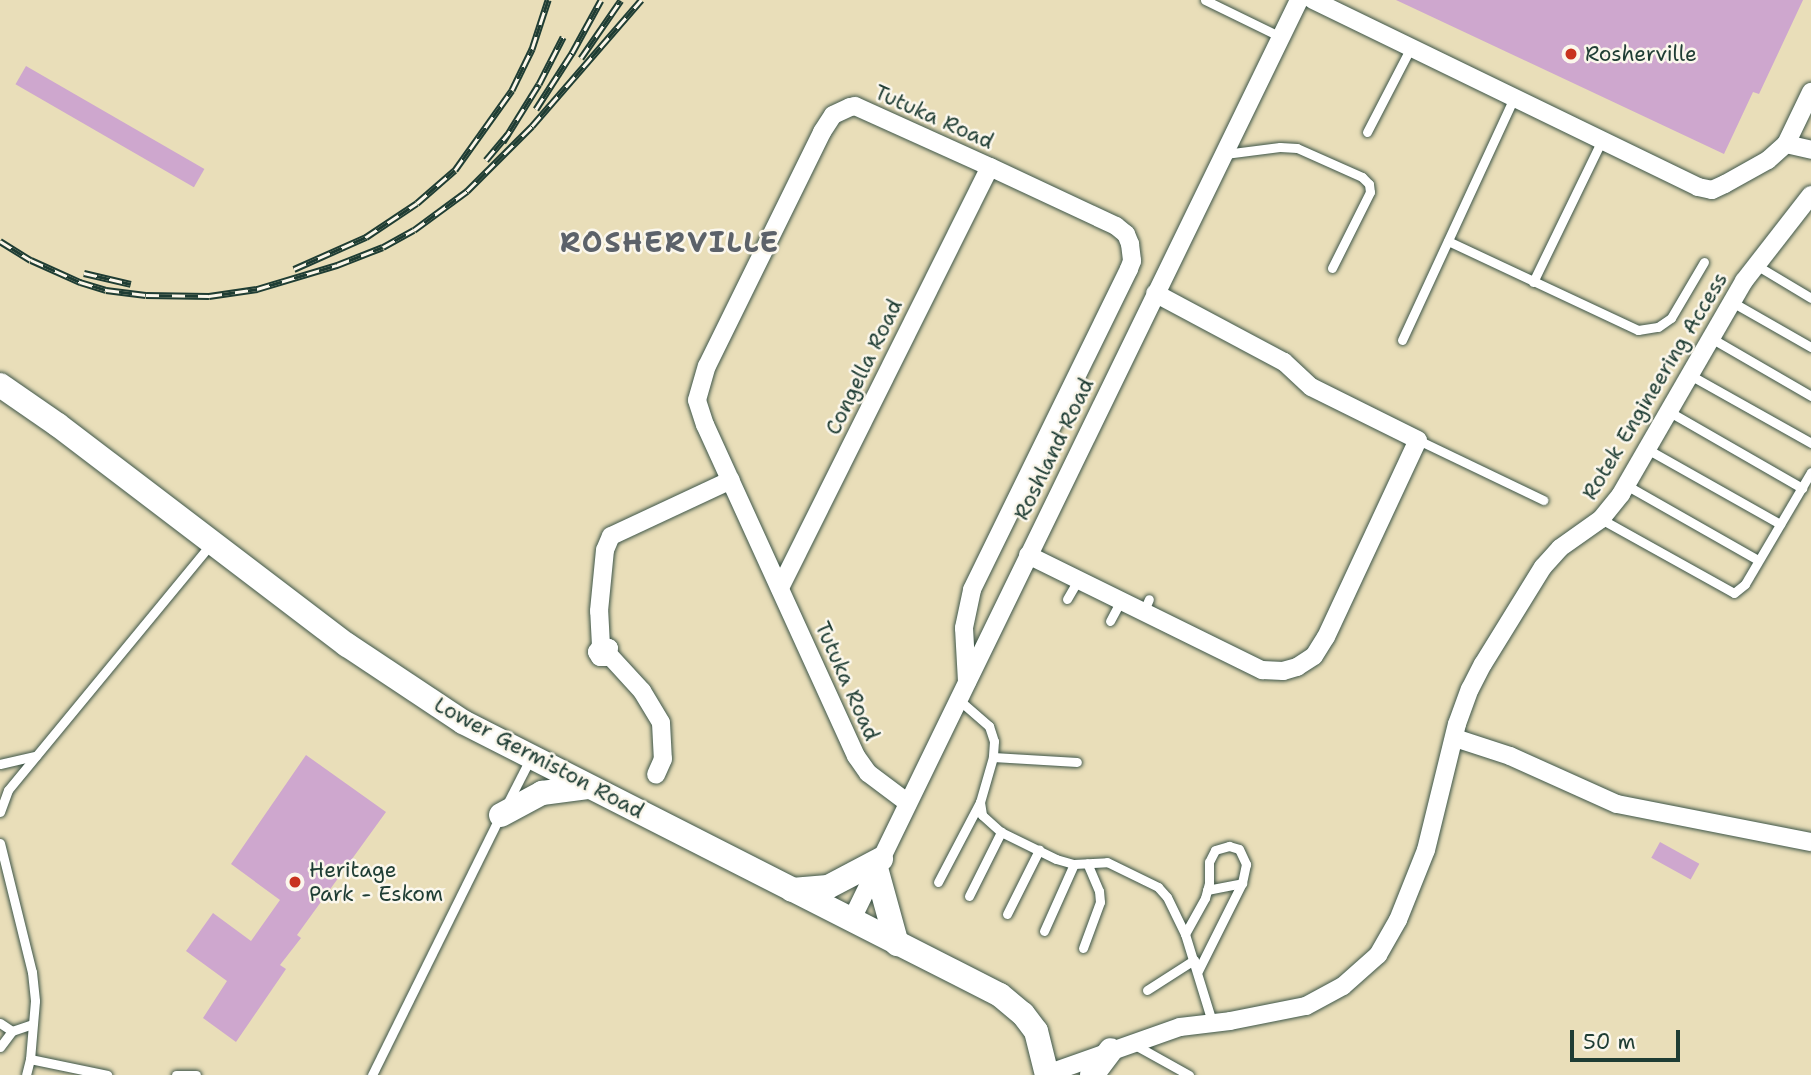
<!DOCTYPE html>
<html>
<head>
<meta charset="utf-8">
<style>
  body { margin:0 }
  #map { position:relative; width:1811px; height:1075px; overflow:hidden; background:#e9deb9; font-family:"Shantell Sans",sans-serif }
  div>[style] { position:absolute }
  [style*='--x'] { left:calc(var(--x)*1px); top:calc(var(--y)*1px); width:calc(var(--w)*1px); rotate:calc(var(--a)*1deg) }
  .building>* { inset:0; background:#cea7ce; transform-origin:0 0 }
  .roads { filter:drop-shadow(0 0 2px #3d5548) drop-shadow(0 0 2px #3d5548) }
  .lane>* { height:9px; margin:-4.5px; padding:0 4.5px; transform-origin:4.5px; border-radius:4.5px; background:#fff }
  .street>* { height:18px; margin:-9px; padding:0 9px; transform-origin:9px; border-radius:9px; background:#fff }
  .secondary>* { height:24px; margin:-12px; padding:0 12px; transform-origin:12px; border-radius:12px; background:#fff }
  .rail>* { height:7px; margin-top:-3.5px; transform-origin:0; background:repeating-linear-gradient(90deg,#fbf7ec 0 13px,#1f3d34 0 26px); box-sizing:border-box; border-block:2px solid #1f3d34 }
  .dots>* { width:19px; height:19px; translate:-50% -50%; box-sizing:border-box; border:4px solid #fbf7ec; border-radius:50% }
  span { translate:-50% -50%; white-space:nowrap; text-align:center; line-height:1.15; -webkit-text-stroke:5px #fbf7ec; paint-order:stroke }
  .poi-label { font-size:21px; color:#1f3d34 }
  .left { translate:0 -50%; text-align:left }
  .street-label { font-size:21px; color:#1f3d34 }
  .district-label { font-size:28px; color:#5c626a; font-weight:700; letter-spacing:2px }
  .scale { position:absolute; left:1570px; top:1030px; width:110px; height:32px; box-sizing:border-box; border:4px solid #1f3d34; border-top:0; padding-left:9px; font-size:21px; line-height:24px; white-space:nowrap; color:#1f3d34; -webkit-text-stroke:5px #fbf7ec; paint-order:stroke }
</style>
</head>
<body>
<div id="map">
  <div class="building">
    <i style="clip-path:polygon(1396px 0,1803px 0,1759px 94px,1753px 92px,1724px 154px)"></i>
    <i style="left:26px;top:66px;width:206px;height:21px;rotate:30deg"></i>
    <i style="clip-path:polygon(306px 755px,386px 812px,297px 935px,301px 938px,280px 965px,286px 969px,236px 1042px,203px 1018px,227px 981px,186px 951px,213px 913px,251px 941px,280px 900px,231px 864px)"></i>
    <i style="left:1660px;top:842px;width:45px;height:18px;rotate:29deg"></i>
  </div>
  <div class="roads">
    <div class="lane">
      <i style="--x:1205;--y:0;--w:85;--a:26"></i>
      <i style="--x:1367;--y:132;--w:96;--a:-62.6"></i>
      <i style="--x:1225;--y:154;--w:55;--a:-7.3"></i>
      <i style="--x:1280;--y:147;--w:17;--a:3"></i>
      <i style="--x:1297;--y:148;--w:71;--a:24"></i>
      <i style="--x:1362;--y:177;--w:10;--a:45"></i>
      <i style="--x:1369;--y:184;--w:8;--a:83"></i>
      <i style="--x:1370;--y:192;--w:85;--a:116.6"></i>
      <i style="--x:1448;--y:241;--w:210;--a:25.1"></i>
      <i style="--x:1638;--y:330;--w:20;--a:-9"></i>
      <i style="--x:1658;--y:327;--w:16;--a:-35"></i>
      <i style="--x:1671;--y:318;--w:65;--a:-59.5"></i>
      <i style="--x:1756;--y:265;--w:64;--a:31"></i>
      <i style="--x:1533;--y:282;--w:158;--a:-64.1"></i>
      <i style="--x:1732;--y:302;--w:91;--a:29.7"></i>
      <i style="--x:1711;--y:338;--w:116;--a:30.1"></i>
      <i style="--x:1402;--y:340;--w:267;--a:-65.2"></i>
      <i style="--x:1690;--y:375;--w:139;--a:29.3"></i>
      <i style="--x:1668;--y:411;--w:155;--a:29.9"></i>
      <i style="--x:1418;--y:440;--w:139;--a:25.6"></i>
      <i style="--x:1647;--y:449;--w:153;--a:29.4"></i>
      <i style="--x:1626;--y:485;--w:152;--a:29.6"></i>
      <i style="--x:1601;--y:519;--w:152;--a:29.1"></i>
      <i style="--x:1734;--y:593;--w:14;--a:-39"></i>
      <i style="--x:1745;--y:584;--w:130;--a:-59.5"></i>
      <i style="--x:1067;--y:599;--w:22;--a:-60"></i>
      <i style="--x:1143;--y:613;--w:15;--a:-67"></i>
      <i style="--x:1110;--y:621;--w:21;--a:-62"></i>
      <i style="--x:959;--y:700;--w:40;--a:41"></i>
      <i style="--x:989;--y:726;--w:16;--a:72"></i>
      <i style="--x:994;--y:741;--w:16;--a:94"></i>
      <i style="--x:993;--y:757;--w:47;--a:106.1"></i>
      <i style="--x:980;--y:802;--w:13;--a:81"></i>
      <i style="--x:982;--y:815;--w:25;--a:42"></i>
      <i style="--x:1001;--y:832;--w:61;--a:26.1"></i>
      <i style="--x:1056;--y:859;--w:19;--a:16"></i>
      <i style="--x:1074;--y:864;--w:33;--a:-3"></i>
      <i style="--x:1107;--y:862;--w:57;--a:26.1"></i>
      <i style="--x:1158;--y:887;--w:13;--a:48"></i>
      <i style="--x:1167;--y:897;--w:41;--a:64.1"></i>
      <i style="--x:1185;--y:934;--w:92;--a:72.9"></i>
      <i style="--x:993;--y:757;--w:84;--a:3.4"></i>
      <i style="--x:0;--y:764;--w:37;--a:-13"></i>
      <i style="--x:507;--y:804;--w:51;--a:-62.9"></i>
      <i style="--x:0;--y:812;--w:23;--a:-70"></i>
      <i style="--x:8;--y:790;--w:319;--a:-50.5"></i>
      <i style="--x:0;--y:843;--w:133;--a:76.1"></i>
      <i style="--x:32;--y:972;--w:29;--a:84"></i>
      <i style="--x:35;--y:1001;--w:58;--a:94.9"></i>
      <i style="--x:30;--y:1059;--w:16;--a:104"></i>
      <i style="--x:938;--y:882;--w:90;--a:-62.3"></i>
      <i style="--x:1207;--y:890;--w:36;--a:-11"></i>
      <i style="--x:969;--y:896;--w:72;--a:-63.4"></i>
      <i style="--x:1007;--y:914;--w:72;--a:-63.4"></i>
      <i style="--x:1044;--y:931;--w:73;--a:-65.9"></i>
      <i style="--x:1185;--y:934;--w:41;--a:-60.9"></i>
      <i style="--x:1205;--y:898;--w:16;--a:-75"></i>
      <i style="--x:1209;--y:883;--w:21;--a:-90"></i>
      <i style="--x:1209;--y:862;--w:13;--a:-63"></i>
      <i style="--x:1215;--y:850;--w:15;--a:-16"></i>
      <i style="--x:1229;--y:846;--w:10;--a:17"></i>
      <i style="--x:1239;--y:849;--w:17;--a:65"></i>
      <i style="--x:1246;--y:864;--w:19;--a:102"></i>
      <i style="--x:1242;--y:883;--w:98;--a:116.6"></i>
      <i style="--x:1083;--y:948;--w:49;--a:-69.7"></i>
      <i style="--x:1100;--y:902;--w:11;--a:-95"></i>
      <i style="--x:1099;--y:891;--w:30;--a:-113"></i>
      <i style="--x:1147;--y:990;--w:56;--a:-32.6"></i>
      <i style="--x:0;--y:1023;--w:14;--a:34"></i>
      <i style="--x:1135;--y:1045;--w:62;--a:29.1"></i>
      <i style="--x:0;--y:1047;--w:20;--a:-53"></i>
      <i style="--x:12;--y:1031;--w:21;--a:-19"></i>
      <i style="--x:30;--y:1059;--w:79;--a:11.7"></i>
      <i style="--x:176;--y:1075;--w:20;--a:0"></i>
      <i style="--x:372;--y:1075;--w:289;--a:-63.7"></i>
    </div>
    <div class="street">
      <i style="--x:1313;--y:0;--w:428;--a:25.9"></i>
      <i style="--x:1698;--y:187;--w:14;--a:12"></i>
      <i style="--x:1712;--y:190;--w:14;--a:-25"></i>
      <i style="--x:1725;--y:184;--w:49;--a:-29.2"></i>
      <i style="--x:1768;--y:160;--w:24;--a:-42"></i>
      <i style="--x:1786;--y:144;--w:26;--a:13"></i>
      <i style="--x:1786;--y:144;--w:58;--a:-64.3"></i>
      <i style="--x:1028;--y:555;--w:261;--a:26.2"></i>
      <i style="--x:1262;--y:670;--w:21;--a:3"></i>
      <i style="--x:1283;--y:671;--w:15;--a:-16"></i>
      <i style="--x:1297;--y:667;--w:20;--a:-33"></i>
      <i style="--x:1314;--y:656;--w:22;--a:-58"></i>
      <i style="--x:1326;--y:637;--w:217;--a:-65"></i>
      <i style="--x:1418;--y:440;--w:119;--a:-153.6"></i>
      <i style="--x:1311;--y:387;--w:37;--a:-137"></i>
      <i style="--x:1284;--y:362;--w:146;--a:-151.9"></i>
      <i style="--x:780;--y:588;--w:470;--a:-63.5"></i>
      <i style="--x:601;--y:646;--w:8;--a:14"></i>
      <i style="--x:609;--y:648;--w:9;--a:103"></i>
      <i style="--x:607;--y:657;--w:7;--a:180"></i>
      <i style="--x:600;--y:657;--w:6;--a:-121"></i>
      <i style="--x:597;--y:652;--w:7;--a:-56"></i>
      <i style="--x:601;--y:646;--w:35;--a:-93"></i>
      <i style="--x:599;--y:611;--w:61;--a:-84.4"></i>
      <i style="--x:605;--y:550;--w:15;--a:-67"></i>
      <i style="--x:611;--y:536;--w:132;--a:-25"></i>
      <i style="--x:609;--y:655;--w:49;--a:47.5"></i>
      <i style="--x:642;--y:691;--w:37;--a:59"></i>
      <i style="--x:661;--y:723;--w:36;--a:87"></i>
      <i style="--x:663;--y:759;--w:17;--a:114"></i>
      <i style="--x:1455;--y:738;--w:58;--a:18.1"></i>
      <i style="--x:1510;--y:756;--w:117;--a:24.2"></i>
      <i style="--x:1617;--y:804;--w:198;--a:11.1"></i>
      <i style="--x:908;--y:803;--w:50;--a:-143.1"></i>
      <i style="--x:868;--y:773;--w:21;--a:-125"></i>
      <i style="--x:856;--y:756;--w:364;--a:-114.5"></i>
      <i style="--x:705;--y:425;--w:26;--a:-108"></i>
      <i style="--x:697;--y:400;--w:35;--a:-74"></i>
      <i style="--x:707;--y:366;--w:261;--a:-63.8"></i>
      <i style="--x:822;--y:132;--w:20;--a:-57"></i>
      <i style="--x:833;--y:115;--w:19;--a:-25"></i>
      <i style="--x:850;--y:107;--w:5;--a:-11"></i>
      <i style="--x:855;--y:106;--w:148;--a:24.3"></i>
      <i style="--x:990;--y:167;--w:139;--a:25.1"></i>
      <i style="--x:1116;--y:226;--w:13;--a:39"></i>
      <i style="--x:1126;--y:234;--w:11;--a:68"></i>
      <i style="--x:1130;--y:244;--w:17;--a:83"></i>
      <i style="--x:1132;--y:261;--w:9;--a:111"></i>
      <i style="--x:1129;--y:269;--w:357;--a:116.1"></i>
      <i style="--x:972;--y:590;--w:39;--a:102"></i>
      <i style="--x:964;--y:628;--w:54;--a:86.8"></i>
      <i style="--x:852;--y:919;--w:1022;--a:-64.06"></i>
      <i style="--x:1047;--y:1074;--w:141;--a:-19.5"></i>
      <i style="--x:1180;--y:1027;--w:50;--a:-6.8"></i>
      <i style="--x:1230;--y:1021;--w:77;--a:-11.2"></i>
      <i style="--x:1306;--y:1006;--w:42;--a:-28.4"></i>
      <i style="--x:1343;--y:986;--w:47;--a:-41.5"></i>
      <i style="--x:1378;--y:955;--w:40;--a:-60.3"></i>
      <i style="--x:1398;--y:920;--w:75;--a:-68.2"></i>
      <i style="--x:1426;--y:850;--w:130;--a:-76.2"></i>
      <i style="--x:1457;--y:724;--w:37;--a:-70"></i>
      <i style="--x:1470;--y:689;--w:28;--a:-63"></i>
      <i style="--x:1483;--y:664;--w:114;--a:-58.3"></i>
      <i style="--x:1543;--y:567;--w:25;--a:-48"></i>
      <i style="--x:1560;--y:548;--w:50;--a:-35.3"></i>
      <i style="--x:1601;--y:519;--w:32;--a:-51"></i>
      <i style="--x:1621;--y:494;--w:246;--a:-60"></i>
      <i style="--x:1744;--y:281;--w:109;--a:-52.1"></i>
    </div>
    <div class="secondary">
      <i style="--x:0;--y:385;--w:70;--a:34.6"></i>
      <i style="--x:58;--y:425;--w:363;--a:37.3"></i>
      <i style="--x:347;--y:645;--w:139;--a:33.6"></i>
      <i style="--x:463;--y:722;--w:602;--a:26.95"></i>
      <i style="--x:1000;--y:995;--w:30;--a:40"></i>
      <i style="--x:1023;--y:1014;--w:21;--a:53"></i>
      <i style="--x:1036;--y:1031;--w:45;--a:76"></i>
      <i style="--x:501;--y:815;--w:47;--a:-28.2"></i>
      <i style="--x:542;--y:793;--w:46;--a:-7.4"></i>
      <i style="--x:876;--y:868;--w:79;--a:74.6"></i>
      <i style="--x:792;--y:890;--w:36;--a:-5"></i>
      <i style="--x:828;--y:887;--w:60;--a:-27.8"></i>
      <i style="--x:1092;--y:1075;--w:31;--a:-53"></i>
    </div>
  </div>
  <div class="rail">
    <i style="--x:581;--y:58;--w:70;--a:-55.4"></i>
    <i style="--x:536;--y:109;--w:67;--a:-57.3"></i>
    <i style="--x:572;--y:53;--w:60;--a:-61.3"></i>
    <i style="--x:503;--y:142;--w:68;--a:-58.2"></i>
    <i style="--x:539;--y:84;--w:53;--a:-62.9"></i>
    <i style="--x:486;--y:160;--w:34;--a:-50"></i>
    <i style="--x:0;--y:241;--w:36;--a:32"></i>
    <i style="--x:31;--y:260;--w:54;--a:24.2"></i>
    <i style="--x:80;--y:282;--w:27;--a:17"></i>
    <i style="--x:106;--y:290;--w:40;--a:7.1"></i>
    <i style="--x:146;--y:295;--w:63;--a:0.9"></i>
    <i style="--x:209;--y:296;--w:49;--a:-8.3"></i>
    <i style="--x:257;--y:289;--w:84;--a:-16.7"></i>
    <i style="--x:337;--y:265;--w:49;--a:-21.4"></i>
    <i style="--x:383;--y:247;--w:35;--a:-29"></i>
    <i style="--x:414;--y:230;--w:66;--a:-36.3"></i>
    <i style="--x:467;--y:191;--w:92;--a:-45"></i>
    <i style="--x:532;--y:126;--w:167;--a:-49.1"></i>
    <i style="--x:294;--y:269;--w:79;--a:-24"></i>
    <i style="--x:366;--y:237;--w:61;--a:-33.7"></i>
    <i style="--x:417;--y:203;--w:50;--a:-41"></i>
    <i style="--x:455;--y:170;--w:98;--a:-54.5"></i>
    <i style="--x:512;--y:90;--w:46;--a:-64"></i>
    <i style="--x:532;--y:49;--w:52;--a:-71.9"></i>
    <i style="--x:84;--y:273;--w:48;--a:13.2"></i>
  </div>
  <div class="dots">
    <i style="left:1571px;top:54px;background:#c8321e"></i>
    <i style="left:295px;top:882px;background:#c8321e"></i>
  </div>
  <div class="poi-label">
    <span class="left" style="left:1585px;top:54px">Rosherville</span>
    <span class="left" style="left:309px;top:882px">Heritage<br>Park - Eskom</span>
  </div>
  <div class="street-label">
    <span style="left:934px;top:117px;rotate:24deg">Tutuka Road</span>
    <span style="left:864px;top:367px;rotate:-64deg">Congella Road</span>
    <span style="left:1655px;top:386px;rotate:-59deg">Rotek Engineering Access</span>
    <span style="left:1054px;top:449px;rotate:-64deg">Roshland Road</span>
    <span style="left:847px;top:681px;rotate:66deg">Tutuka Road</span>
    <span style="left:539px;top:758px;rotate:28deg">Lower Germiston Road</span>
  </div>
  <div class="district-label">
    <span style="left:670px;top:242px">ROSHERVILLE</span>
  </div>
  <div class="scale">50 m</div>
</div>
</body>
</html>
